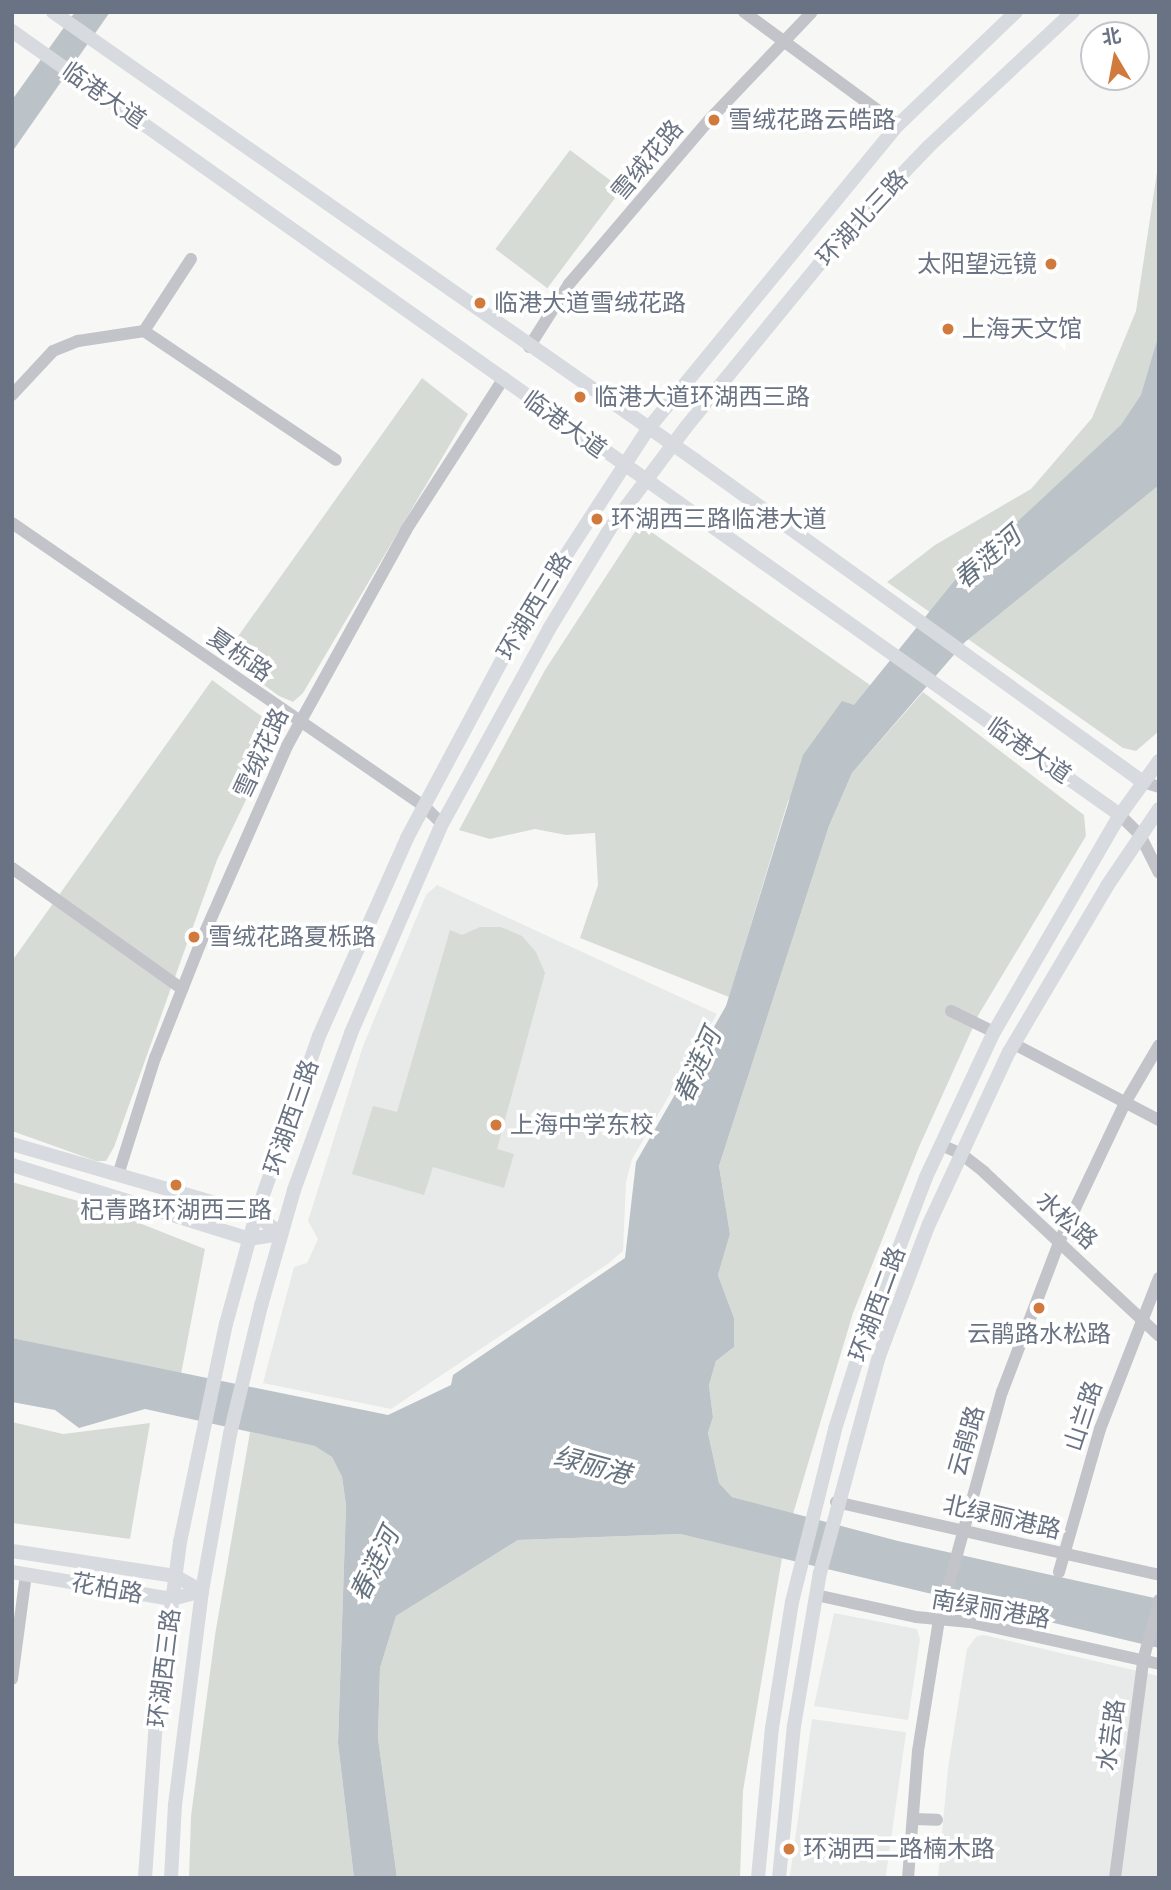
<!DOCTYPE html>
<html>
<head>
<meta charset="utf-8">
<style>
  body { margin:0 }
  #map { position:relative; width:1171px; height:1890px; overflow:hidden; background:#f7f8f5; font-family:"Space Grotesk","Noto Sans SC",sans-serif }
  div>[style] { position:absolute }
  [style*='--x'] { left:calc(var(--x)*1px); top:calc(var(--y)*1px); width:calc(var(--w)*1px); rotate:calc(var(--a)*1deg) }
  .built>* { inset:0; background:#e8e9e9; transform-origin:0 0 }
  .green>* { inset:0; background:#d6dcd5; transform-origin:0 0 }
  .water>* { inset:0; background:#bbc2c8 }
  .minor>* { height:12px; margin:-6px; padding:0 6px; transform-origin:6px; border-radius:6px; background:#c2c4c9 }
  .major>* { height:14px; margin:-7px; padding:0 7px; transform-origin:7px; border-radius:7px; background:#d7dade }
  .dots>* { width:19px; height:19px; translate:-50% -50%; box-sizing:border-box; border:4px solid #fff; border-radius:50% }
  span { translate:-50% -50%; white-space:nowrap; text-align:center; line-height:1.15; -webkit-text-stroke:7px #fff; paint-order:stroke }
  .street-label { font-size:24px; color:#6a7383 }
  .poi-label { font-size:24px; color:#6a7383 }
  .left { translate:0 -50%; text-align:left }
  .right { translate:-100% -50%; text-align:right }
  .water-label { font-size:26px; color:#66737f; font-style:italic }
  .frame { position:absolute; inset:0; border:14px solid #6a7383; pointer-events:none }
  .north { position:absolute; left:1080px; top:21px; width:70px; height:70px; box-sizing:border-box; background:#fff; border:2px solid #c3c7cd; border-radius:50%; rotate:350deg; font-size:19px; font-weight:700; line-height:28px; text-align:center; color:#6a7383 }
  .north::after { content:''; display:block; margin:auto; width:24px; height:32px; background:#d07b3d; clip-path:polygon(50% 0,100% 100%,50% 72%,0 100%) }
</style>
</head>
<body>
<div id="map">
  <div class="built">
    <i style="clip-path:polygon(437px 885px,717px 1014px,632px 1159px,626px 1182px,623px 1251px,609px 1263px,391px 1409px,263px 1383px,294px 1267px,307px 1263px,318px 1239px,308px 1221px,363px 1046px,426px 895px)"></i>
    <i style="clip-path:polygon(834px 1613px,917px 1629px,920px 1640px,908px 1720px,814px 1706px)"></i>
    <i style="clip-path:polygon(984px 1635px,1159px 1676px,1159px 1878px,938px 1878px,948px 1768px,967px 1649px,977px 1636px)"></i>
    <i style="left:812px;top:1719px;width:95px;height:160px;rotate:8deg"></i>
  </div>
  <div class="green">
    <i style="left:570px;top:150px;width:65px;height:124px;rotate:37deg"></i>
    <i style="clip-path:polygon(1159px 159px,1159px 731px,1136px 751px,1123px 748px,887px 582px,935px 545px,1031px 489px,1092px 418px,1136px 311px)"></i>
    <i style="clip-path:polygon(422px 378px,468px 414px,303px 693px,293px 702px,279px 696px,224px 656px)"></i>
    <i style="clip-path:polygon(640px 524px,870px 685px,788px 801px,729px 997px,580px 938px,598px 885px,595px 833px,566px 835px,535px 829px,490px 839px,459px 830px,545px 670px)"></i>
    <i style="clip-path:polygon(212px 680px,272px 724px,274px 742px,217px 860px,114px 1147px,106px 1161px,96px 1161px,12px 1131px,12px 961px)"></i>
    <i style="clip-path:polygon(923px 692px,1084px 815px,1086px 836px,979px 1014px,919px 1147px,853px 1313px,793px 1514px,732px 1497px,719px 1483px,708px 1433px,713px 1417px,709px 1385px,716px 1361px,734px 1347px,734px 1318px,718px 1275px,730px 1234px,719px 1166px,829px 826px,852px 773px)"></i>
    <i style="clip-path:polygon(480px 927px,501px 927px,522px 936px,536px 952px,545px 973px,497px 1149px,514px 1154px,504px 1188px,433px 1167px,424px 1195px,352px 1174px,373px 1106px,397px 1112px,450px 930px,462px 935px)"></i>
    <i style="clip-path:polygon(12px 1182px,99px 1207px,205px 1249px,181px 1374px,12px 1338px)"></i>
    <i style="clip-path:polygon(12px 1422px,63px 1434px,150px 1423px,130px 1539px,12px 1523px)"></i>
    <i style="clip-path:polygon(250px 1432px,316px 1446px,332px 1457px,342px 1477px,346px 1505px,338px 1743px,354px 1878px,189px 1878px,191px 1816px,215px 1635px)"></i>
    <i style="clip-path:polygon(680px 1534px,782px 1558px,743px 1791px,740px 1878px,397px 1878px,378px 1738px,380px 1668px,396px 1616px,518px 1540px)"></i>
  </div>
  <div class="water">
    <i style="clip-path:polygon(75px 12px,110px 12px,12px 152px,12px 100px)"></i>
    <i style="clip-path:polygon(1159px 334px,1159px 485px,965px 642px,852px 773px,829px 826px,719px 1166px,730px 1234px,718px 1275px,734px 1318px,734px 1347px,716px 1361px,709px 1385px,713px 1417px,708px 1433px,719px 1483px,732px 1497px,898px 1541px,1159px 1599px,1159px 1648px,680px 1534px,518px 1540px,396px 1616px,380px 1668px,378px 1738px,397px 1878px,354px 1878px,338px 1743px,346px 1505px,342px 1477px,332px 1457px,315px 1446px,145px 1409px,79px 1428px,55px 1410px,12px 1402px,12px 1338px,388px 1415px,451px 1385px,453px 1375px,625px 1258px,636px 1162px,726px 1006px,803px 755px,842px 701px,854px 705px,955px 580px,1121px 425px,1141px 395px)"></i>
  </div>
  <div class="minor">
    <i style="--x:744;--y:12;--w:191;--a:36.3"></i>
    <i style="--x:144;--y:331;--w:86;--a:-56.9"></i>
    <i style="--x:529;--y:347;--w:75;--a:-57.6"></i>
    <i style="--x:569;--y:284;--w:218;--a:-49.5"></i>
    <i style="--x:711;--y:118;--w:146;--a:-46.4"></i>
    <i style="--x:12;--y:395;--w:60;--a:-47"></i>
    <i style="--x:53;--y:351;--w:27;--a:-22"></i>
    <i style="--x:78;--y:341;--w:67;--a:-8.6"></i>
    <i style="--x:144;--y:331;--w:231;--a:33.9"></i>
    <i style="--x:12;--y:523;--w:498;--a:34.5"></i>
    <i style="--x:423;--y:805;--w:27;--a:45"></i>
    <i style="--x:1143;--y:782;--w:17;--a:17"></i>
    <i style="--x:1120;--y:815;--w:28;--a:45"></i>
    <i style="--x:1140;--y:835;--w:42;--a:63.4"></i>
    <i style="--x:12;--y:868;--w:209;--a:35.4"></i>
    <i style="--x:951;--y:1011;--w:48;--a:26"></i>
    <i style="--x:1014;--y:1044;--w:164;--a:27.7"></i>
    <i style="--x:941;--y:1145;--w:21;--a:23"></i>
    <i style="--x:960;--y:1153;--w:31;--a:38"></i>
    <i style="--x:984;--y:1172;--w:240;--a:43.1"></i>
    <i style="--x:118;--y:1175;--w:123;--a:-72.5"></i>
    <i style="--x:155;--y:1058;--w:128;--a:-68.4"></i>
    <i style="--x:202;--y:939;--w:211;--a:-66.2"></i>
    <i style="--x:287;--y:746;--w:247;--a:-61.1"></i>
    <i style="--x:406;--y:530;--w:181;--a:-57.2"></i>
    <i style="--x:836;--y:1502;--w:331;--a:12.7"></i>
    <i style="--x:1059;--y:1572;--w:149;--a:-74"></i>
    <i style="--x:1100;--y:1429;--w:162;--a:-68.7"></i>
    <i style="--x:816;--y:1595;--w:102;--a:12.4"></i>
    <i style="--x:916;--y:1617;--w:54;--a:5.3"></i>
    <i style="--x:970;--y:1622;--w:194;--a:12.5"></i>
    <i style="--x:12;--y:1679;--w:106;--a:-82.4"></i>
    <i style="--x:913;--y:1819;--w:24;--a:2"></i>
    <i style="--x:908;--y:1878;--w:127;--a:-85.5"></i>
    <i style="--x:918;--y:1751;--w:133;--a:-80.9"></i>
    <i style="--x:939;--y:1620;--w:237;--a:-74.6"></i>
    <i style="--x:1002;--y:1392;--w:163;--a:-69.1"></i>
    <i style="--x:1060;--y:1240;--w:152;--a:-64.6"></i>
    <i style="--x:1125;--y:1103;--w:67;--a:-59.6"></i>
    <i style="--x:1115;--y:1878;--w:219;--a:-82.6"></i>
    <i style="--x:1143;--y:1661;--w:63;--a:-75.3"></i>
  </div>
  <div class="major">
    <i style="--x:53;--y:12;--w:783;--a:34.91"></i>
    <i style="--x:695;--y:460;--w:552;--a:35.71"></i>
    <i style="--x:12;--y:31;--w:1357;--a:35.28"></i>
    <i style="--x:12;--y:1144;--w:254;--a:16.2"></i>
    <i style="--x:256;--y:1215;--w:31;--a:37"></i>
    <i style="--x:12;--y:1165;--w:248;--a:17.3"></i>
    <i style="--x:249;--y:1239;--w:32;--a:-9"></i>
    <i style="--x:12;--y:1551;--w:165;--a:8.7"></i>
    <i style="--x:175;--y:1576;--w:31;--a:29"></i>
    <i style="--x:12;--y:1572;--w:162;--a:9.6"></i>
    <i style="--x:172;--y:1599;--w:31;--a:-15"></i>
    <i style="--x:145;--y:1878;--w:156;--a:-86"></i>
    <i style="--x:156;--y:1722;--w:182;--a:-82.4"></i>
    <i style="--x:180;--y:1542;--w:223;--a:-78.1"></i>
    <i style="--x:226;--y:1324;--w:113;--a:-74.6"></i>
    <i style="--x:256;--y:1215;--w:190;--a:-70.6"></i>
    <i style="--x:319;--y:1036;--w:217;--a:-66"></i>
    <i style="--x:407;--y:838;--w:244;--a:-61.9"></i>
    <i style="--x:522;--y:623;--w:231;--a:-57"></i>
    <i style="--x:648;--y:429;--w:394;--a:-50.6"></i>
    <i style="--x:898;--y:125;--w:163;--a:-43.8"></i>
    <i style="--x:171;--y:1878;--w:73;--a:-86.9"></i>
    <i style="--x:175;--y:1805;--w:216;--a:-82.8"></i>
    <i style="--x:202;--y:1591;--w:159;--a:-79.9"></i>
    <i style="--x:230;--y:1434;--w:132;--a:-76.4"></i>
    <i style="--x:261;--y:1306;--w:121;--a:-74.1"></i>
    <i style="--x:294;--y:1190;--w:167;--a:-70"></i>
    <i style="--x:351;--y:1033;--w:228;--a:-66.5"></i>
    <i style="--x:442;--y:824;--w:222;--a:-61.2"></i>
    <i style="--x:549;--y:629;--w:119;--a:-58.7"></i>
    <i style="--x:611;--y:527;--w:125;--a:-53.1"></i>
    <i style="--x:686;--y:427;--w:240;--a:-50.7"></i>
    <i style="--x:838;--y:241;--w:130;--a:-46.2"></i>
    <i style="--x:928;--y:147;--w:198;--a:-43"></i>
    <i style="--x:758;--y:1878;--w:151;--a:-84.7"></i>
    <i style="--x:772;--y:1728;--w:128;--a:-81"></i>
    <i style="--x:792;--y:1602;--w:178;--a:-76"></i>
    <i style="--x:835;--y:1429;--w:83;--a:-72.4"></i>
    <i style="--x:860;--y:1350;--w:185;--a:-69.1"></i>
    <i style="--x:926;--y:1177;--w:160;--a:-64.9"></i>
    <i style="--x:994;--y:1032;--w:251;--a:-59.9"></i>
    <i style="--x:1120;--y:815;--w:67;--a:-54.2"></i>
    <i style="--x:779;--y:1878;--w:153;--a:-84.4"></i>
    <i style="--x:794;--y:1726;--w:155;--a:-80.4"></i>
    <i style="--x:820;--y:1573;--w:225;--a:-74.8"></i>
    <i style="--x:879;--y:1356;--w:141;--a:-69.3"></i>
    <i style="--x:929;--y:1224;--w:190;--a:-65.1"></i>
    <i style="--x:1009;--y:1052;--w:193;--a:-59.4"></i>
    <i style="--x:1107;--y:886;--w:93;--a:-56"></i>
  </div>
  <div class="dots">
    <i style="left:714px;top:120px;background:#d07b3d"></i>
    <i style="left:1051px;top:264px;background:#d07b3d"></i>
    <i style="left:480px;top:303px;background:#d07b3d"></i>
    <i style="left:948px;top:329px;background:#d07b3d"></i>
    <i style="left:580px;top:397px;background:#d07b3d"></i>
    <i style="left:597px;top:519px;background:#d07b3d"></i>
    <i style="left:194px;top:937px;background:#d07b3d"></i>
    <i style="left:496px;top:1125px;background:#d07b3d"></i>
    <i style="left:176px;top:1185px;background:#d07b3d"></i>
    <i style="left:1039px;top:1308px;background:#d07b3d"></i>
    <i style="left:789px;top:1849px;background:#d07b3d"></i>
  </div>
  <div class="street-label">
    <span style="left:104px;top:95px;rotate:35deg">临港大道</span>
    <span style="left:647px;top:160px;rotate:-50deg">雪绒花路</span>
    <span style="left:862px;top:218px;rotate:-47deg">环湖北三路</span>
    <span style="left:565px;top:424px;rotate:36deg">临港大道</span>
    <span style="left:534px;top:606px;rotate:-59deg">环湖西三路</span>
    <span style="left:240px;top:655px;rotate:35deg">夏栎路</span>
    <span style="left:1029px;top:750px;rotate:35deg">临港大道</span>
    <span style="left:261px;top:753px;rotate:-65deg">雪绒花路</span>
    <span style="left:291px;top:1117px;rotate:-71deg">环湖西三路</span>
    <span style="left:1067px;top:1220px;rotate:42deg">水松路</span>
    <span style="left:877px;top:1304px;rotate:-70deg">环湖西二路</span>
    <span style="left:1083px;top:1416px;rotate:-72deg">山兰路</span>
    <span style="left:966px;top:1441px;rotate:-74deg">云鹃路</span>
    <span style="left:1002px;top:1517px;rotate:13deg">北绿丽港路</span>
    <span style="left:107px;top:1588px;rotate:10deg">花柏路</span>
    <span style="left:991px;top:1609px;rotate:10deg">南绿丽港路</span>
    <span style="left:164px;top:1668px;rotate:-83deg">环湖西三路</span>
    <span style="left:1111px;top:1735px;rotate:-82deg">水芸路</span>
  </div>
  <div class="poi-label">
    <span class="left" style="left:728px;top:120px">雪绒花路云皓路</span>
    <span class="right" style="left:1037px;top:264px">太阳望远镜</span>
    <span class="left" style="left:494px;top:303px">临港大道雪绒花路</span>
    <span class="left" style="left:962px;top:329px">上海天文馆</span>
    <span class="left" style="left:594px;top:397px">临港大道环湖西三路</span>
    <span class="left" style="left:611px;top:519px">环湖西三路临港大道</span>
    <span class="left" style="left:208px;top:937px">雪绒花路夏栎路</span>
    <span class="left" style="left:510px;top:1125px">上海中学东校</span>
    <span style="left:176px;top:1210px">杞青路环湖西三路</span>
    <span style="left:1039px;top:1334px">云鹃路水松路</span>
    <span class="left" style="left:803px;top:1849px">环湖西二路楠木路</span>
  </div>
  <div class="water-label">
    <span style="left:988px;top:558px;rotate:-41deg">春涟河</span>
    <span style="left:698px;top:1066px;rotate:-66deg">春涟河</span>
    <span style="left:592px;top:1466px;rotate:15deg">绿丽港</span>
    <span style="left:375px;top:1565px;rotate:-64deg">春涟河</span>
  </div>
  <div class="frame"></div>
  <div class="north">北</div>
</div>
</body>
</html>
